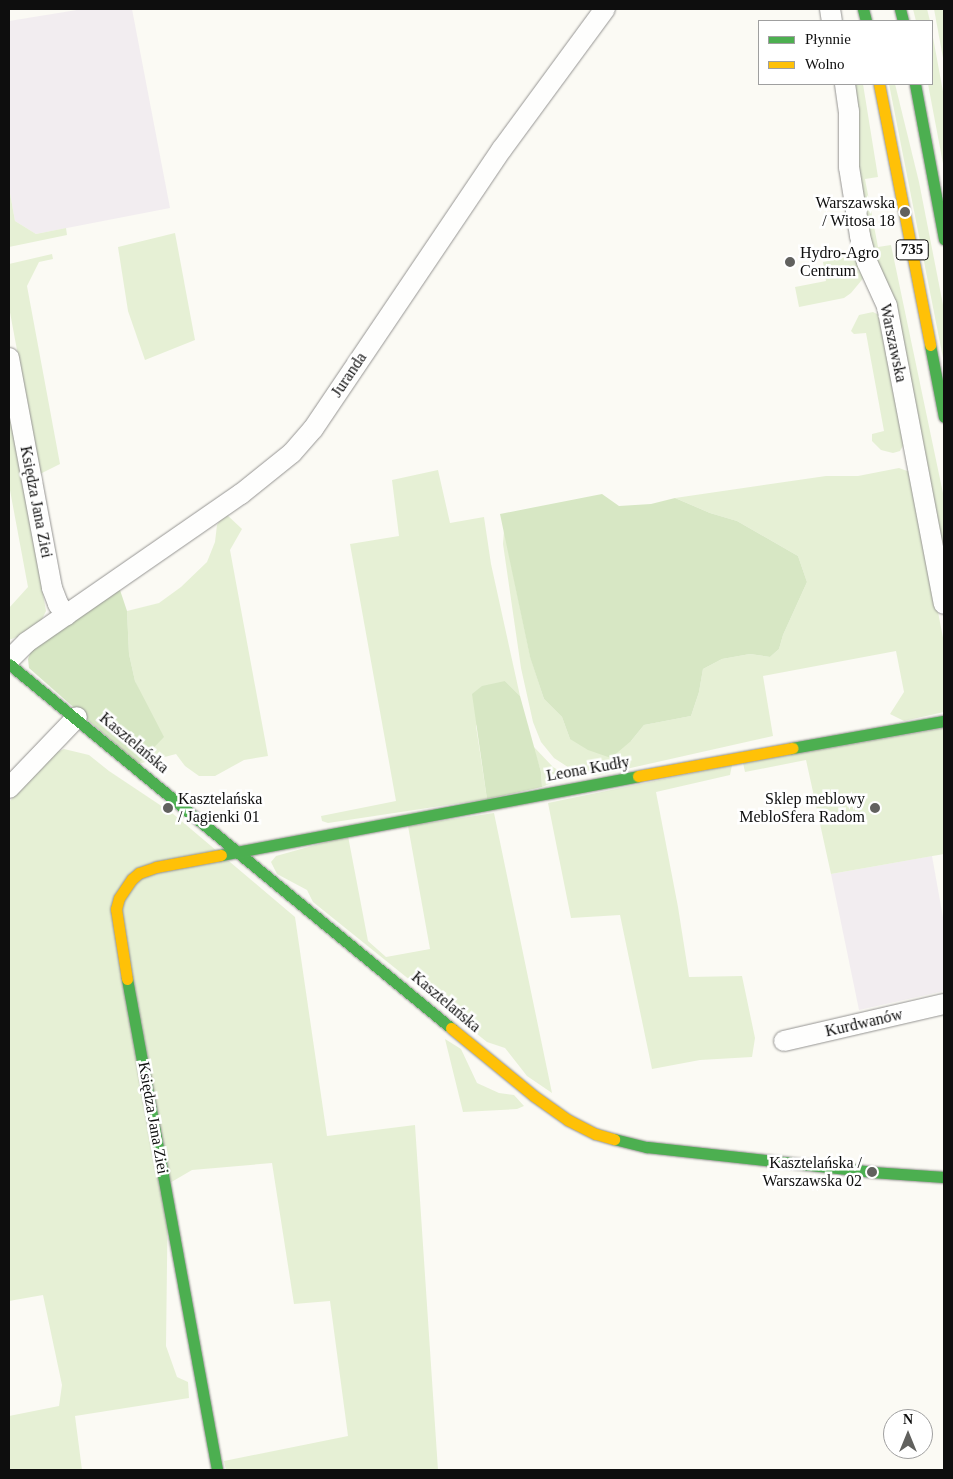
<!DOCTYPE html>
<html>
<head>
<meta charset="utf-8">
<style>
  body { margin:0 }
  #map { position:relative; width:953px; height:1479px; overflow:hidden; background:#fbfaf4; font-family:Georgia,serif }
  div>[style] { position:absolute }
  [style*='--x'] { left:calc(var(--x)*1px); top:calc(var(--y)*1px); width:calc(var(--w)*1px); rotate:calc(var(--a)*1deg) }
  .industrial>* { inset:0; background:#f2edf0 }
  .green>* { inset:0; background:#e6f0d5 }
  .forest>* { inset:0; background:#d7e7c4 }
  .roads { filter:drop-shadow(0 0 1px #959492) drop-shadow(0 0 1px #959492) }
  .street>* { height:20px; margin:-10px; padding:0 10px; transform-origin:10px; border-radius:10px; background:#fefefd }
  .fast>* { height:11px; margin:-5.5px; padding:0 5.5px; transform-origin:5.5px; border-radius:5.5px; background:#4caf50 }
  .slow>* { height:11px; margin:-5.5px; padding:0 5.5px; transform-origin:5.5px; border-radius:5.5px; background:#ffc107 }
  .dots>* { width:14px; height:14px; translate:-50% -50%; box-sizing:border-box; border:2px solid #fff; border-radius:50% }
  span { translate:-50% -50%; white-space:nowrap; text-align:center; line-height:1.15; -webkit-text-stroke:5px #fff; paint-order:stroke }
  .shield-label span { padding:1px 4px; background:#fff; border:1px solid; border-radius:4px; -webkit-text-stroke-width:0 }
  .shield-label { font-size:15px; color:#0e0e0e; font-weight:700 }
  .poi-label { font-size:16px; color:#0e0e0e }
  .right { translate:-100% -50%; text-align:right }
  .left { translate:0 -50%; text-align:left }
  .street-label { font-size:16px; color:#0e0e0e }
  .frame { position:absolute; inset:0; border:10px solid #0e0e0e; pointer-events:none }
  .legend { position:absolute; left:758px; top:20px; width:175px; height:65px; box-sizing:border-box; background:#fff; border:1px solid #9f9f9f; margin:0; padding:6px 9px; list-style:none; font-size:15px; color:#0e0e0e }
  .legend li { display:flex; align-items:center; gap:10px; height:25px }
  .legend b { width:25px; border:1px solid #9f9f9f }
  .north { position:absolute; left:883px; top:1409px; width:50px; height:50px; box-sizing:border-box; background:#fff; border:1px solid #9f9f9f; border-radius:50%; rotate:0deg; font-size:14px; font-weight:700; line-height:20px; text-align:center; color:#0e0e0e }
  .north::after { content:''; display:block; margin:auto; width:18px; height:22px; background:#61615e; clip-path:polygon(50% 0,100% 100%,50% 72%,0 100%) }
</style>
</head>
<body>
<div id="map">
  <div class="industrial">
    <i style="clip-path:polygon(83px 9px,132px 9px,170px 208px,36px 234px,15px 221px,9px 188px,9px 21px)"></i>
    <i style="clip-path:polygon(932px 856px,944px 923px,944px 991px,859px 1010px,831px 874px)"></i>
  </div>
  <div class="green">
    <i style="clip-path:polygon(913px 9px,927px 9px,930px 21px,916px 21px)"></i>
    <i style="clip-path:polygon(934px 9px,944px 9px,944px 62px,943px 58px)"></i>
    <i style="clip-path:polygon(932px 32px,944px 97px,944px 169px,928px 84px,932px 84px)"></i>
    <i style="clip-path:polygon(853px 84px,863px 84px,878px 177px,865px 179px,878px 247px,891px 245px,944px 498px,944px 569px,856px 175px)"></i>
    <i style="clip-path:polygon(889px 84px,895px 84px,919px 182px,944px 310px,944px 363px)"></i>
    <i style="clip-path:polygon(9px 188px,15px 221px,36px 234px,66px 228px,67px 235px,9px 247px)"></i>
    <i style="clip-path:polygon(175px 233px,195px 340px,145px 360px,128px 311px,118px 247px)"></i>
    <i style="clip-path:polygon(52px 254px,53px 259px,39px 262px,27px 286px,60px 464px,40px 474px,9px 307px,9px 264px)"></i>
    <i style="clip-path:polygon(848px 257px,858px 260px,866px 275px,851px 293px,844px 298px,799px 307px,795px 287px,826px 281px,823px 262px)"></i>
    <i style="clip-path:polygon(873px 312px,879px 315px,904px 444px,900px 451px,893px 453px,881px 450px,872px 441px,872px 434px,884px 431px,866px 333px,854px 334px,851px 331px,859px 315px)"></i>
    <i style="clip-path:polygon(9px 402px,46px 611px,40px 623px,22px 635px,9px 640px,9px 608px,28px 587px,9px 485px)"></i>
    <i style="clip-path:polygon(899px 468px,910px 472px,913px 482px,944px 643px,944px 712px,904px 721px,890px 714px,904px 692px,896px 651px,763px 676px,773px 736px,595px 776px,574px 771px,554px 758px,541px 742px,533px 722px,521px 668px,503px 544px,504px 530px,530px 656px,544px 699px,562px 717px,570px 739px,631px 741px,644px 725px,691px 716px,699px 692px,703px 669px,722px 659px,750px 654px,770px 657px,779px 649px,783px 635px,807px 582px,798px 556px,737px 521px,710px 513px,675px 498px,826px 476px,858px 476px)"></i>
    <i style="clip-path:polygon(438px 470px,450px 523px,484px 517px,491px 564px,520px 696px,505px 681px,476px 726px,487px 799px,328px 823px,322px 821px,321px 816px,396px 801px,350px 544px,399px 536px,392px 480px)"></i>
    <i style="clip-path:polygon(225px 513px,242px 529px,230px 550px,268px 756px,244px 760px,215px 776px,199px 776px,185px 766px,176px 754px,138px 764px,148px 752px,146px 706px,135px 681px,129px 654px,127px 611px,159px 603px,181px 587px,207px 562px,215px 542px,217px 525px)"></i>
    <i style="clip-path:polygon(944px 728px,944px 854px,831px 874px,806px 760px,745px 772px,743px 763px)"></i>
    <i style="clip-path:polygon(533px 746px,553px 767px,568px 776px,542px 787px,541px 772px)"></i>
    <i style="clip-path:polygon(64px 749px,89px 755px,109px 771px,172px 813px,295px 917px,327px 1136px,415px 1125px,438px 1470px,226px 1470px,224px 1461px,348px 1436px,330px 1301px,294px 1304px,272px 1163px,192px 1170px,168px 1184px,166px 1346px,177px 1377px,188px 1382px,189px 1398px,75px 1416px,82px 1470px,9px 1470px,9px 1416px,59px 1406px,62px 1385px,43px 1295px,9px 1301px,9px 802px,51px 755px)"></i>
    <i style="clip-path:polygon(732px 765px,730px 775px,656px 792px,678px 907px,689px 977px,742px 976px,755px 1038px,752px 1057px,700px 1060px,652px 1069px,620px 915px,571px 918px,548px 803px)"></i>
    <i style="clip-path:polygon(494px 813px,552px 1093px,527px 1076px,505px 1048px,487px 1042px,313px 902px,307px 890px,277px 874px,271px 862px,276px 856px,348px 836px,368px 941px,386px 957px,430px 949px,408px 826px)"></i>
    <i style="clip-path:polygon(445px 1039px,461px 1049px,477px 1083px,499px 1093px,514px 1095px,524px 1106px,517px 1109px,463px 1112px)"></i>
  </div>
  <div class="forest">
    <i style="clip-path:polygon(602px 494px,619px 506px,651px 504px,675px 498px,710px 513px,737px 521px,798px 556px,807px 582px,783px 635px,779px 649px,770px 657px,750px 654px,722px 659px,703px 669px,699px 692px,691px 716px,644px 725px,631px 741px,611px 758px,588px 750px,570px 739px,562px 717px,544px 699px,530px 657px,500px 514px)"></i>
    <i style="clip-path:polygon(114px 585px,120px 590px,127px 611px,129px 654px,135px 681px,164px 737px,138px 764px,29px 668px,28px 659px,32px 649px)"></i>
    <i style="clip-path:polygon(505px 681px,520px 696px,541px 772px,542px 787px,487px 799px,472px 694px,482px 686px)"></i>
  </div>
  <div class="roads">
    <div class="street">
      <i style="--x:830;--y:9;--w:12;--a:81"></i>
      <i style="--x:845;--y:84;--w:27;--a:82"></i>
      <i style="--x:849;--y:111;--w:56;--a:90"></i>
      <i style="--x:849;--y:167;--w:70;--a:80.9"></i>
      <i style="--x:860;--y:236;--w:27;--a:75"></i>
      <i style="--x:867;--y:262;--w:48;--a:65.6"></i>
      <i style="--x:887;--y:306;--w:303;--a:79.2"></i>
      <i style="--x:9;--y:358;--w:234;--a:79.4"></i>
      <i style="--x:52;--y:588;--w:17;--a:69"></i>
      <i style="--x:58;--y:604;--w:14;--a:54"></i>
      <i style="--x:9;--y:660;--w:25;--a:-45"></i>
      <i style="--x:27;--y:642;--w:260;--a:-34.7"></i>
      <i style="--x:241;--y:494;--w:65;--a:-38.8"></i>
      <i style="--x:292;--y:453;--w:32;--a:-49"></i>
      <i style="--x:313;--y:429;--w:338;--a:-56"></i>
      <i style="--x:502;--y:149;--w:174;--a:-53.7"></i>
      <i style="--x:9;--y:788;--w:98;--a:-46.2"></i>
      <i style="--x:784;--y:1041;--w:164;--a:-13"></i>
    </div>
    <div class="fast">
      <i style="--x:863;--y:9;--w:12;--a:76"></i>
      <i style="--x:900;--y:9;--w:12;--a:76"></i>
      <i style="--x:915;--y:84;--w:158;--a:79.4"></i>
      <i style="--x:930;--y:345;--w:73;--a:79"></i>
      <i style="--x:9;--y:664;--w:573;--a:39.47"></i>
      <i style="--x:792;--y:748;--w:154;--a:-10.1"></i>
      <i style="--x:221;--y:855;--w:424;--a:-10.7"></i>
      <i style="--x:127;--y:979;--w:499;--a:79.6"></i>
      <i style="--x:614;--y:1139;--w:34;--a:14"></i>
      <i style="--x:647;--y:1147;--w:226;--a:6.3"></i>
      <i style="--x:872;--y:1172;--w:72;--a:4"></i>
    </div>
    <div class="slow">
      <i style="--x:879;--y:84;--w:266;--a:78.9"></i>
      <i style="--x:638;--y:776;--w:157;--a:-10.3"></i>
      <i style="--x:127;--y:979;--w:71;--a:-98.9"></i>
      <i style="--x:116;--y:909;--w:11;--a:-75"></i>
      <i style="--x:119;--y:898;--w:23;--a:-56"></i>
      <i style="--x:132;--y:879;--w:9;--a:-41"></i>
      <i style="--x:139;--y:873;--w:18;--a:-19"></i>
      <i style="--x:156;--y:867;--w:66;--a:-10.5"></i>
      <i style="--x:451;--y:1028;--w:107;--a:39.3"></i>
      <i style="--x:534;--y:1096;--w:42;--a:35.2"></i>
      <i style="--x:568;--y:1120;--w:31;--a:27"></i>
      <i style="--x:596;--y:1134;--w:19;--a:16"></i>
    </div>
  </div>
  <div class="dots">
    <i style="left:905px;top:212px;background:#61615e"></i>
    <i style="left:790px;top:262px;background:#61615e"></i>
    <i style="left:168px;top:808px;background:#61615e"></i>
    <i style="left:875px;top:808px;background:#61615e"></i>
    <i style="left:872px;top:1172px;background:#61615e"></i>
  </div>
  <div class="shield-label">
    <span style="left:912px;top:250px">735</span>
  </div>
  <div class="poi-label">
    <span class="right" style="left:895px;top:212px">Warszawska<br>/ Witosa 18</span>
    <span class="left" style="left:800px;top:262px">Hydro-Agro<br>Centrum</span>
    <span class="left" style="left:178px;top:808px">Kasztelańska<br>/ Jagienki 01</span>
    <span class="right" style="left:865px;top:808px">Sklep meblowy<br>MebloSfera Radom</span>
    <span class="right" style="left:862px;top:1172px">Kasztelańska /<br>Warszawska 02</span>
  </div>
  <div class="street-label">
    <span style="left:893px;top:343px;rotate:78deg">Warszawska</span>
    <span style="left:349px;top:375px;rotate:-56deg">Juranda</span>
    <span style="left:36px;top:502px;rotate:79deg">Księdza Jana Ziei</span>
    <span style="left:134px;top:743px;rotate:40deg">Kasztelańska</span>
    <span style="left:588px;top:769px;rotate:-10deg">Leona Kudły</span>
    <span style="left:446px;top:1002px;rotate:40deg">Kasztelańska</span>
    <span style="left:864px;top:1023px;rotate:-13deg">Kurdwanów</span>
    <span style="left:153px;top:1118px;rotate:80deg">Księdza Jana Ziei</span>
  </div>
  <div class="frame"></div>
  <ul class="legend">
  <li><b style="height:6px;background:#4caf50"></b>Płynnie</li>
  <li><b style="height:6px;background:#ffc107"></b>Wolno</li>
  </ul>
  <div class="north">N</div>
</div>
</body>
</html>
